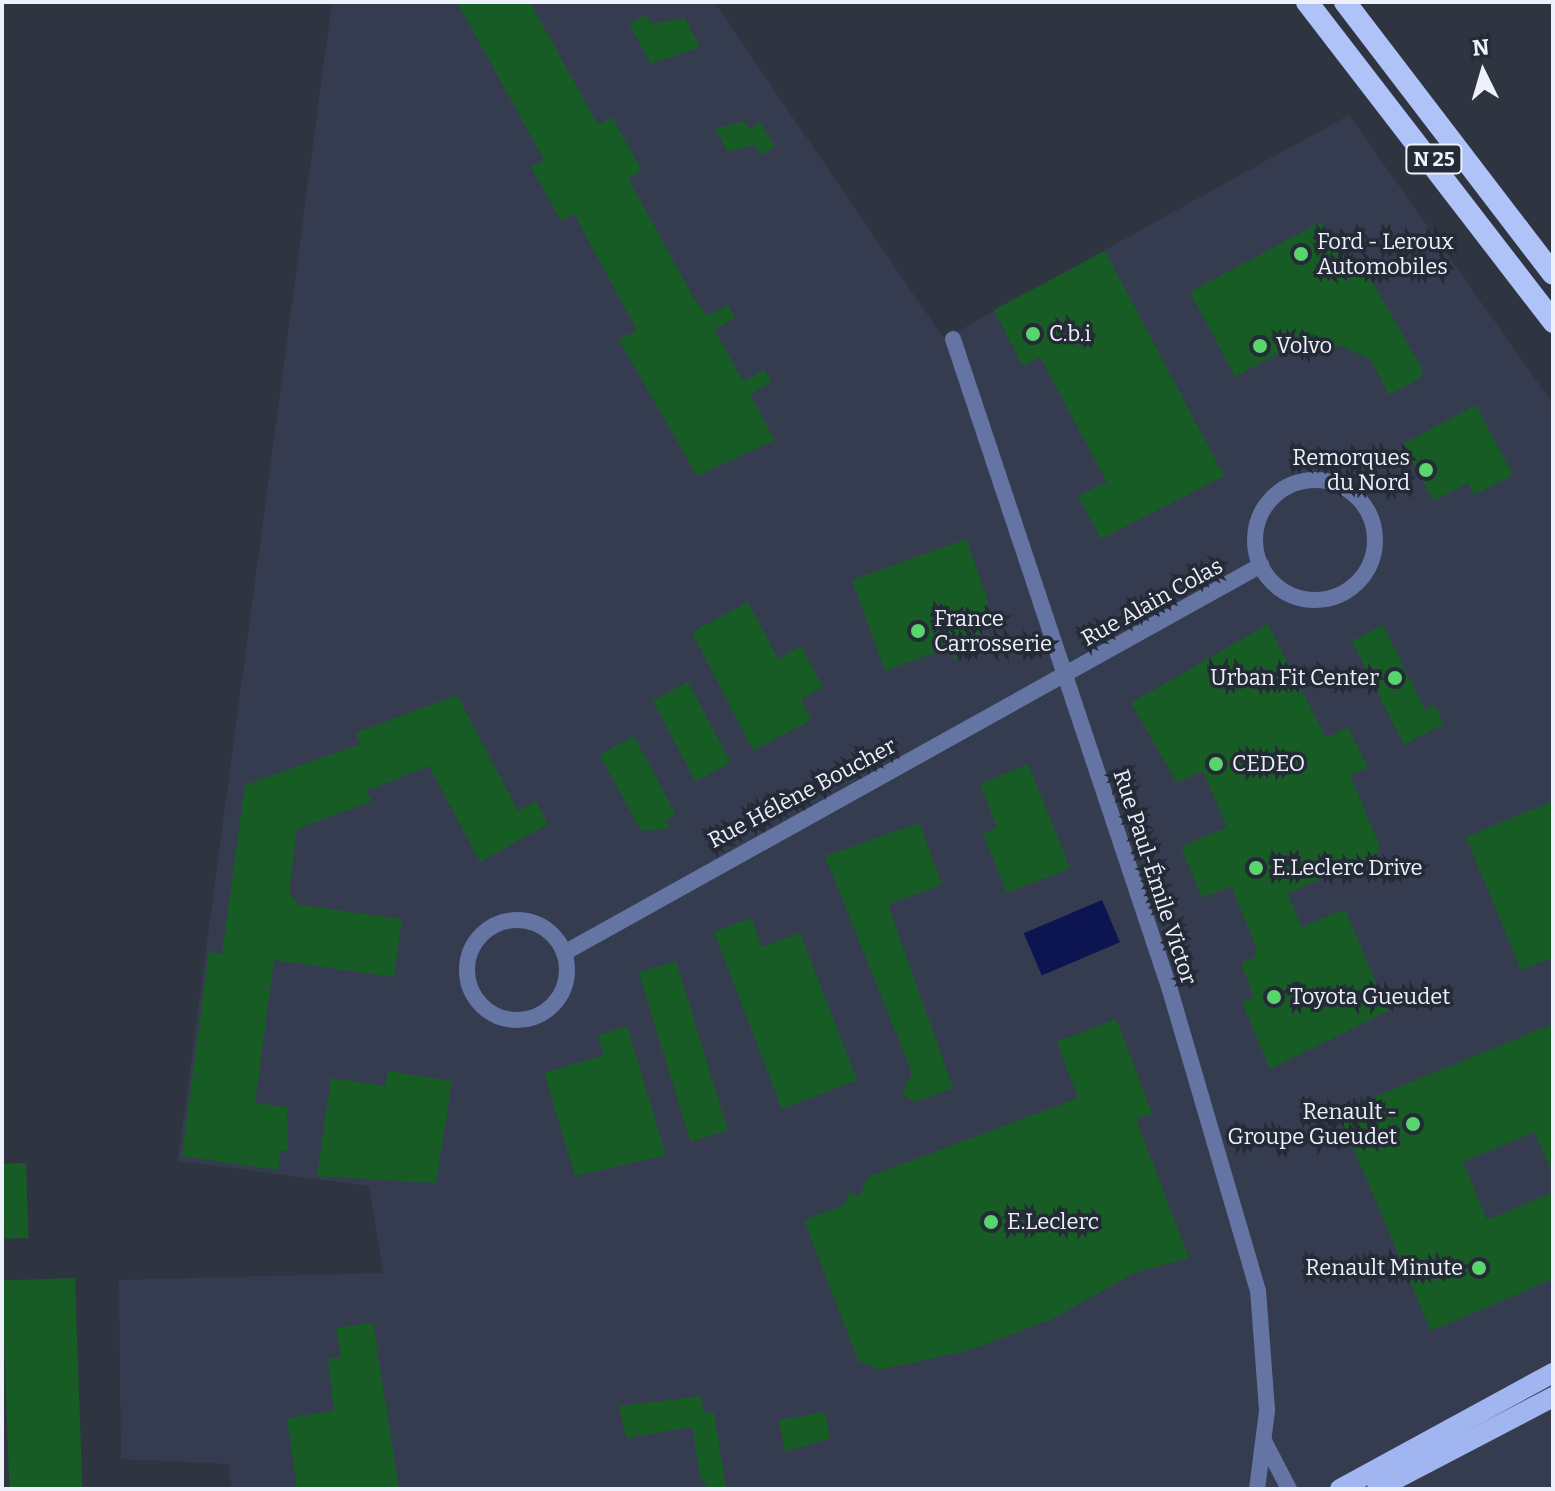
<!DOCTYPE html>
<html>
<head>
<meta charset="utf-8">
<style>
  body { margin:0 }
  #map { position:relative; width:1555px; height:1491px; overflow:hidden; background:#2f3441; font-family:Bitter,serif }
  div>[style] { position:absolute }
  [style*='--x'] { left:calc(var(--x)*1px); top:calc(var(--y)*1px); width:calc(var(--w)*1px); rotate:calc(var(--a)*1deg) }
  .built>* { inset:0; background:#353c4f }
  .water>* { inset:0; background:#0c1551; transform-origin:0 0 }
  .building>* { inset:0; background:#175c25; transform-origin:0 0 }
  .minor>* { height:16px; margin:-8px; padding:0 8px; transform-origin:8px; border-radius:8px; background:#6475a4 }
  .minor>.ring { margin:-8px; padding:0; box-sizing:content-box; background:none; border:16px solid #6475a4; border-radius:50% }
  .primary>* { height:20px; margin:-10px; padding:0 10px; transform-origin:10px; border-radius:10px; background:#a1b6f0 }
  .trunk>* { height:22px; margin:-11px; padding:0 11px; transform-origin:11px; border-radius:11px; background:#b0c3f8 }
  .dots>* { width:22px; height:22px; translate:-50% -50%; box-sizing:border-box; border:4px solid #252a37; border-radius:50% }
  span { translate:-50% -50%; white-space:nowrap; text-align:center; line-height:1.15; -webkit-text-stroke:7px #252a37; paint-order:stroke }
  .shield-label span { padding:2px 6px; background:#252a37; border:2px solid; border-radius:6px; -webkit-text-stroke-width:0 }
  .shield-label { font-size:20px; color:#eef1fa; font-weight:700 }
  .poi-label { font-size:22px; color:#eef1fa }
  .left { translate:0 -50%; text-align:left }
  .right { translate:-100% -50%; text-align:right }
  .street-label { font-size:22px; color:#eef1fa }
  .frame { position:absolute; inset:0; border:4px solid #eef1fa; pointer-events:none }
  .north { position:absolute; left:1443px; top:32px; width:80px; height:80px; -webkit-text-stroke:6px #252a37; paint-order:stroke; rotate:355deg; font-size:22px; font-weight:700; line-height:32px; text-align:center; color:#eef1fa }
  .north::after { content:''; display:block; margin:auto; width:28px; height:36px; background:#eef1fa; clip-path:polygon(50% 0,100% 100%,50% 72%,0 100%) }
</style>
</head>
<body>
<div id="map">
  <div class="built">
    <i style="clip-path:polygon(332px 2px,714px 2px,944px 339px,1349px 115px,1553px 404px,1553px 1489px,232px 1489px,228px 1464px,121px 1459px,119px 1280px,383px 1273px,369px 1186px,178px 1161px)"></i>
  </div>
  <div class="water">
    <i style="left:1102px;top:900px;width:46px;height:85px;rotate:67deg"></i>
  </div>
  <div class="building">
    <i style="clip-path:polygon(457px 2px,530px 2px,598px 125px,612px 117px,642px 171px,628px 178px,693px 297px,707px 316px,728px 305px,735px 318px,714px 329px,743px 381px,764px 370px,772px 382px,750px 394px,775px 440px,697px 476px,619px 340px,637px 330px,574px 214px,561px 221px,531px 167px,544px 160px)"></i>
    <i style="clip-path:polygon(646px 15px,651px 24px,685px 18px,700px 47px,651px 64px,629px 24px)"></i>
    <i style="clip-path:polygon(744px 121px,749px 129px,760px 122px,775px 147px,760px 155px,755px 145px,728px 152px,715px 129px)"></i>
    <i style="clip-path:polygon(1321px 222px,1350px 277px,1365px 269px,1421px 367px,1422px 377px,1389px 395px,1371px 360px,1340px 345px,1331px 350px,1325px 339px,1308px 348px,1303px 340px,1235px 377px,1190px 292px)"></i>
    <i style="clip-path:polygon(1105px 251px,1224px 476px,1101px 539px,1078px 496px,1107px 482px,1040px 357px,1023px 366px,994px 310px)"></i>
    <i style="clip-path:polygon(1476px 405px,1513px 475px,1474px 495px,1468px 483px,1433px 501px,1403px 444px)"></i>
    <i style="clip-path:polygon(966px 539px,988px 601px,978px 640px,954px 660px,950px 647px,885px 671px,852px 580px)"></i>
    <i style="clip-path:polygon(748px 602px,778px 659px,801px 646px,823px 687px,801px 699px,811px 720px,753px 751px,692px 632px)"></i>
    <i style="clip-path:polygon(1268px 624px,1326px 738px,1348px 727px,1368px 768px,1350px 775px,1380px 847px,1377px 856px,1287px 893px,1302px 927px,1345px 909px,1388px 1011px,1270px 1069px,1242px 1003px,1254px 997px,1241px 963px,1255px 957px,1256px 946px,1231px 886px,1202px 898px,1181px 847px,1227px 827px,1203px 771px,1177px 783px,1131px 703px)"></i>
    <i style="clip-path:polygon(1383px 625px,1425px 710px,1435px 705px,1444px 724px,1404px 745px,1352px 641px)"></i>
    <i style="left:688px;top:682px;width:91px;height:40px;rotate:62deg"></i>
    <i style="clip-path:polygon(457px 695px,518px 811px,536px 801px,548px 824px,480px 862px,429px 766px,366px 791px,372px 801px,297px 829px,289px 892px,299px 905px,402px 919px,394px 977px,274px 960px,255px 1103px,287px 1107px,288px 1151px,281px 1150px,278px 1170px,182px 1156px,209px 952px,222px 954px,245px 785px,361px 744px,355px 733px)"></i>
    <i style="clip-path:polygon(634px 736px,676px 815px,666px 820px,670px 828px,641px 831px,600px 755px)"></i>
    <i style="clip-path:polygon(1028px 764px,1070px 868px,1007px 893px,983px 834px,997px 828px,980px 784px)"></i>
    <i style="clip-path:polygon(1553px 801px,1553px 957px,1521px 970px,1466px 837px)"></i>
    <i style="clip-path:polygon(919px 823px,942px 884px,888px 905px,953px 1088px,916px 1102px,902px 1094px,912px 1073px,825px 856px)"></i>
    <i style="clip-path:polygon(751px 918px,762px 947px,800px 933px,857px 1080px,782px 1109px,714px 932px)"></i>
    <i style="left:676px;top:961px;width:177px;height:39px;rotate:73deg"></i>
    <i style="clip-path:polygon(1116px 1019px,1152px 1113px,1136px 1119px,1189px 1258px,1134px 1273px,1052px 1319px,970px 1350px,879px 1370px,858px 1360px,804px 1220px,844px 1205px,850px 1192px,859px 1197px,868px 1177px,1078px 1098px,1057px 1042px)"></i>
    <i style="clip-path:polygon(1553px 1024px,1553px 1173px,1534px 1132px,1463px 1162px,1487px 1220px,1553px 1192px,1553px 1279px,1431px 1331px,1338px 1112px)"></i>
    <i style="clip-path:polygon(627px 1026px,666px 1155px,575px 1176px,544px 1073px,604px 1055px,598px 1035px)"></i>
    <i style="clip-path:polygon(388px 1071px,452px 1081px,436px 1183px,317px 1176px,331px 1078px,385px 1086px)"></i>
    <i style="left:26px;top:1163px;width:75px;height:24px;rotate:88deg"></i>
    <i style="left:75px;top:1278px;width:211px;height:73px;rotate:88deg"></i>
    <i style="clip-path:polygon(373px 1323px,399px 1489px,297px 1489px,287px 1418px,334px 1411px,328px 1359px,341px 1357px,336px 1328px)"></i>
    <i style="clip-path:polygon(701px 1396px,704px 1413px,714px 1412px,726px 1489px,708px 1489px,700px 1476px,692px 1427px,626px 1438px,619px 1406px)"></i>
    <i style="clip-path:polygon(825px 1412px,830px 1438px,785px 1452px,779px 1420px)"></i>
  </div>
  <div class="minor">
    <i style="--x:953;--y:339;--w:686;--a:71.57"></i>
    <i style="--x:1170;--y:990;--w:313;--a:73.7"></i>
    <i style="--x:1258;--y:1290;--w:121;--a:85.7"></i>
    <i style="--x:1267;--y:1411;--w:79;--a:97.3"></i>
    <i class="ring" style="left:1255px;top:480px;width:104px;height:104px"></i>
    <i class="ring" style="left:467px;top:920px;width:84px;height:84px"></i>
    <i style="--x:564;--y:953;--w:798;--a:-29.1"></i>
    <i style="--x:1264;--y:1441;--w:54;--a:62.5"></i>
  </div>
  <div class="primary">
    <i style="--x:1340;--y:1489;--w:243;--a:-28.6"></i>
    <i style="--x:1377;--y:1489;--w:199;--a:-27.6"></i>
  </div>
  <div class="trunk">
    <i style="--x:1307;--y:2;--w:404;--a:52.4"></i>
    <i style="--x:1345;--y:2;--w:342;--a:52.6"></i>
  </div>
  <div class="dots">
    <i style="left:1301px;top:254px;background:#5ad56e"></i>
    <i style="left:1033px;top:334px;background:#5ad56e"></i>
    <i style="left:1260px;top:346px;background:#5ad56e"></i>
    <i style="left:1426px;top:470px;background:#5ad56e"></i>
    <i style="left:918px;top:631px;background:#5ad56e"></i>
    <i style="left:1395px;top:678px;background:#5ad56e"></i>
    <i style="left:1216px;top:764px;background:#5ad56e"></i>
    <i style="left:1256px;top:868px;background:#5ad56e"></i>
    <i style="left:1274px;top:997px;background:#5ad56e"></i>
    <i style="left:1413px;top:1124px;background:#5ad56e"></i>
    <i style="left:991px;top:1222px;background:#5ad56e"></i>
    <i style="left:1479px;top:1268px;background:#5ad56e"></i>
  </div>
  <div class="shield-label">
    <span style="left:1434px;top:159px">N 25</span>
  </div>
  <div class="poi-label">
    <span class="left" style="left:1317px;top:254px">Ford - Leroux<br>Automobiles</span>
    <span class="left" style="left:1049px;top:334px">C.b.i</span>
    <span class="left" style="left:1276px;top:346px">Volvo</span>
    <span class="right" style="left:1410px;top:470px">Remorques<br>du Nord</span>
    <span class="left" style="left:934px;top:631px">France<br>Carrosserie</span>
    <span class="right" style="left:1379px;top:678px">Urban Fit Center</span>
    <span class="left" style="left:1232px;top:764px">CEDEO</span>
    <span class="left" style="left:1272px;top:868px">E.Leclerc Drive</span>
    <span class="left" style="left:1290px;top:997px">Toyota Gueudet</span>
    <span class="right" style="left:1397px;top:1124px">Renault -<br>Groupe Gueudet</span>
    <span class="left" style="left:1007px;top:1222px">E.Leclerc</span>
    <span class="right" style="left:1463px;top:1268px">Renault Minute</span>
  </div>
  <div class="street-label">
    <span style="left:1152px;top:602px;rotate:-29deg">Rue Alain Colas</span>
    <span style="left:802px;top:793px;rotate:-28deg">Rue Hélène Boucher</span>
    <span style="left:1155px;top:877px;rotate:72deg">Rue Paul-Émile Victor</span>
  </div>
  <div class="frame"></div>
  <div class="north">N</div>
</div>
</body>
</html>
